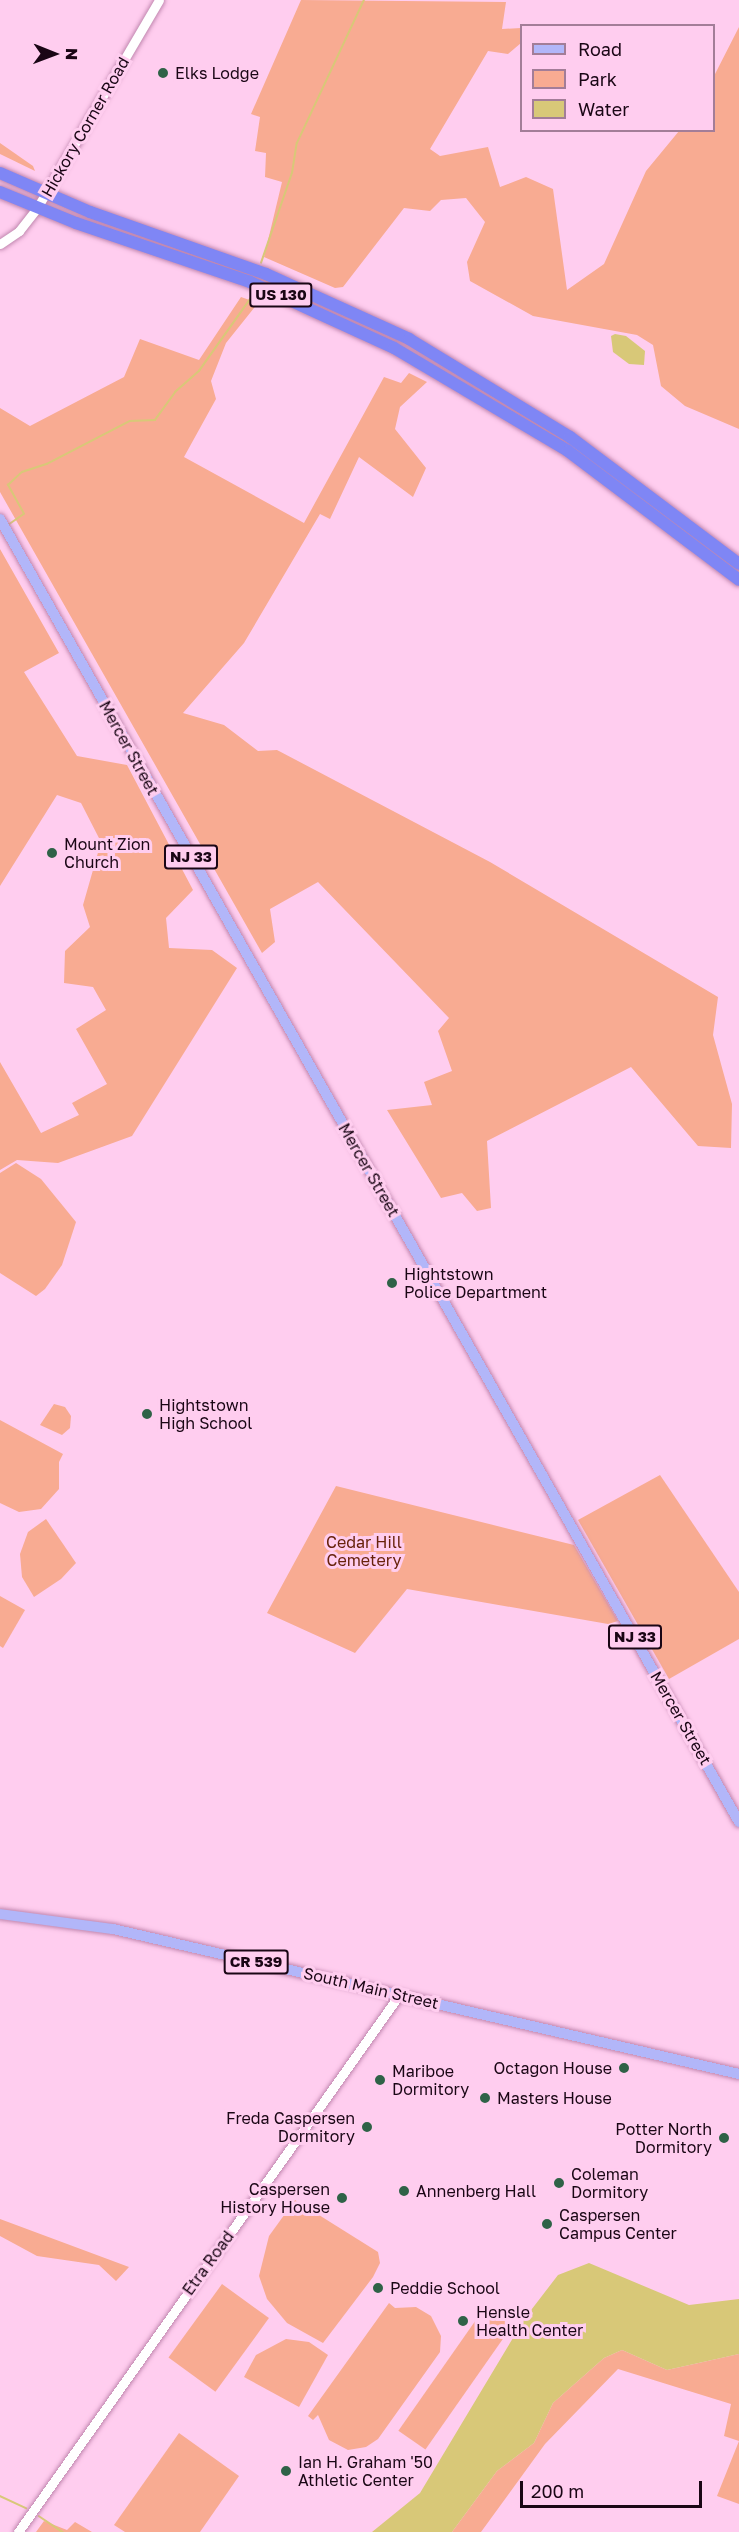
<!DOCTYPE html>
<html>
<head>
<meta charset="utf-8">
<style>
  body { margin:0 }
  #map { position:relative; width:739px; height:2532px; overflow:hidden; background:#ffcdef; font-family:"Golos Text",sans-serif }
  div>[style] { position:absolute }
  [style*='--x'] { left:calc(var(--x)*1px); top:calc(var(--y)*1px); width:calc(var(--w)*1px); rotate:calc(var(--a)*1deg) }
  .green>* { inset:0; background:#f8ab92; transform-origin:0 0 }
  .water>* { inset:0; background:#d8c878 }
  .stream>* { height:1.5px; margin:-0.75px; padding:0 0.75px; transform-origin:0.75px; border-radius:0.75px; background:#d8c878 }
  .roads { filter:drop-shadow(0 0 2px #c187af) drop-shadow(0 0 2px #c187af) }
  .secondary>* { height:9px; margin:-4.5px; padding:0 4.5px; transform-origin:4.5px; border-radius:4.5px; background:#fff }
  .primary>* { height:10px; margin:-5px; padding:0 5px; transform-origin:5px; border-radius:5px; background:#b2b6f9 }
  .highway>* { height:12px; margin:-6px; padding:0 6px; transform-origin:6px; border-radius:6px; background:#7f86f5 }
  .dots>* { width:16px; height:16px; translate:-50% -50%; box-sizing:border-box; border:3px solid #ffcdef; border-radius:50% }
  span { translate:-50% -50%; white-space:nowrap; text-align:center; line-height:1.15; -webkit-text-stroke:6px #ffcdef; paint-order:stroke }
  .shield-label span { padding:2px 4px; background:#ffcdef; border:2px solid; border-radius:4px; -webkit-text-stroke-width:0 }
  .shield-label { font-size:15px; color:#1a0615; font-weight:700 }
  .poi-label { font-size:16px; color:#1a0615 }
  .left { translate:0 -50%; text-align:left }
  .right { translate:-100% -50%; text-align:right }
  .street-label { font-size:16px; color:#1a0615 }
  .park-label { font-size:16px; color:#67220a }
  .legend { position:absolute; left:520px; top:24px; width:195px; height:108px; box-sizing:border-box; background:#ffcdef; border:2px solid #a37d98; margin:0; padding:8px 10px; list-style:none; font-size:18px; color:#1a0615 }
  .legend li { display:flex; align-items:center; gap:12px; height:30px }
  .legend b { width:30px; border:2px solid #a37d98 }
  .north { position:absolute; left:24px; top:24px; width:60px; height:60px; -webkit-text-stroke:4px #ffcdef; paint-order:stroke; rotate:91deg; font-size:16px; font-weight:700; line-height:24px; text-align:center; color:#1a0615 }
  .north::after { content:''; display:block; margin:auto; width:21px; height:27px; background:#1a0615; clip-path:polygon(50% 0,100% 100%,50% 72%,0 100%) }
  .scale { position:absolute; left:520px; top:2481px; width:182px; height:27px; box-sizing:border-box; border:3px solid #1a0615; border-top:0; padding-left:8px; font-size:18px; line-height:21px; white-space:nowrap; color:#1a0615; -webkit-text-stroke:4px #ffcdef; paint-order:stroke }
</style>
</head>
<body>
<div id="map">
  <div class="green">
    <i style="clip-path:polygon(301px 0,506px 2px,502px 29px,521px 28px,521px 43px,508px 54px,488px 51px,430px 149px,440px 156px,488px 147px,500px 187px,526px 177px,553px 189px,567px 290px,604px 264px,646px 171px,679px 131px,714px 130px,714px 76px,739px 27px,739px 429px,685px 406px,661px 386px,653px 345px,637px 335px,533px 316px,470px 281px,467px 262px,485px 222px,466px 198px,441px 200px,430px 211px,404px 208px,343px 287px,335px 288px,264px 257px,282px 182px,265px 177px,266px 153px,255px 151px,260px 117px,251px 114px)"></i>
    <i style="clip-path:polygon(0 143px,33px 166px,35px 171px,0 154px)"></i>
    <i style="clip-path:polygon(241px 297px,258px 303px,226px 343px,211px 381px,216px 399px,184px 457px,304px 523px,384px 377px,401px 383px,409px 373px,427px 382px,400px 407px,395px 429px,426px 468px,413px 497px,359px 457px,330px 519px,320px 514px,244px 643px,183px 713px,224px 725px,258px 751px,277px 750px,490px 862px,718px 997px,713px 1035px,732px 1104px,731px 1148px,698px 1146px,631px 1067px,487px 1141px,491px 1208px,477px 1211px,462px 1193px,441px 1198px,387px 1110px,432px 1105px,424px 1082px,452px 1071px,438px 1031px,449px 1018px,318px 882px,270px 909px,275px 942px,262px 953px,0 492px,0 408px,30px 426px,124px 377px,140px 339px,199px 360px)"></i>
    <i style="clip-path:polygon(0 549px,59px 653px,24px 672px,77px 756px,127px 765px,193px 890px,166px 918px,169px 948px,212px 950px,237px 968px,132px 1136px,58px 1163px,17px 1160px,0 1170px,0 1062px,41px 1133px,79px 1115px,72px 1103px,107px 1084px,76px 1029px,106px 1010px,93px 987px,64px 983px,65px 951px,90px 927px,83px 905px,101px 842px,81px 803px,57px 795px,0 886px)"></i>
    <i style="clip-path:polygon(16px 1163px,41px 1179px,76px 1222px,62px 1265px,45px 1289px,36px 1296px,0 1273px,0 1173px)"></i>
    <i style="clip-path:polygon(54px 1404px,65px 1407px,71px 1416px,70px 1428px,62px 1435px,40px 1425px)"></i>
    <i style="clip-path:polygon(0 1420px,63px 1454px,59px 1462px,59px 1489px,41px 1509px,19px 1512px,0 1503px)"></i>
    <i style="clip-path:polygon(660px 1475px,739px 1592px,739px 1639px,669px 1679px,578px 1520px)"></i>
    <i style="clip-path:polygon(336px 1486px,574px 1545px,618px 1621px,608px 1624px,407px 1589px,355px 1653px,267px 1613px)"></i>
    <i style="clip-path:polygon(46px 1519px,76px 1563px,61px 1579px,34px 1597px,22px 1577px,20px 1554px,28px 1532px)"></i>
    <i style="clip-path:polygon(0 1596px,25px 1610px,3px 1648px,0 1646px)"></i>
    <i style="clip-path:polygon(295px 2200px,378px 2252px,380px 2263px,373px 2277px,323px 2343px,287px 2323px,267px 2299px,259px 2276px,269px 2236px)"></i>
    <i style="clip-path:polygon(0 2219px,129px 2267px,116px 2281px,99px 2265px,37px 2256px,0 2236px)"></i>
    <i style="left:222px;top:2284px;width:58px;height:91px;rotate:36deg"></i>
    <i style="clip-path:polygon(389px 2303px,395px 2308px,416px 2307px,431px 2316px,441px 2336px,440px 2352px,378px 2439px,366px 2447px,348px 2450px,329px 2440px,318px 2415px,313px 2420px,308px 2416px)"></i>
    <i style="left:485px;top:2307px;width:33px;height:151px;rotate:35deg"></i>
    <i style="clip-path:polygon(286px 2339px,309px 2342px,328px 2355px,299px 2407px,244px 2377px,256px 2355px)"></i>
    <i style="clip-path:polygon(622px 2350px,667px 2370px,739px 2354px,739px 2441px,724px 2436px,731px 2404px,618px 2369px,545px 2444px,481px 2532px,452px 2532px,497px 2471px,534px 2443px,553px 2403px,604px 2358px)"></i>
    <i style="clip-path:polygon(179px 2433px,239px 2476px,200px 2532px,125px 2532px,114px 2525px)"></i>
    <i style="clip-path:polygon(739px 2441px,739px 2504px,717px 2496px)"></i>
    <i style="clip-path:polygon(44px 2521px,67px 2530px,75px 2522px,92px 2532px,36px 2532px)"></i>
  </div>
  <div class="water">
    <i style="clip-path:polygon(615px 334px,626px 336px,645px 351px,644px 365px,629px 364px,613px 352px,611px 336px)"></i>
    <i style="clip-path:polygon(589px 2263px,689px 2305px,739px 2299px,739px 2354px,667px 2370px,622px 2350px,604px 2358px,553px 2403px,534px 2443px,497px 2471px,452px 2532px,372px 2532px,420px 2493px,525px 2318px,558px 2275px)"></i>
  </div>
  <div class="stream">
    <i style="--x:261;--y:263;--w:95;--a:-71"></i>
    <i style="--x:292;--y:173;--w:30;--a:-81"></i>
    <i style="--x:297;--y:143;--w:158;--a:-64.9"></i>
    <i style="--x:8;--y:525;--w:19;--a:-35"></i>
    <i style="--x:24;--y:514;--w:33;--a:-119"></i>
    <i style="--x:8;--y:485;--w:19;--a:-43"></i>
    <i style="--x:22;--y:472;--w:26;--a:-18"></i>
    <i style="--x:47;--y:464;--w:93;--a:-27.4"></i>
    <i style="--x:130;--y:421;--w:25;--a:-2"></i>
    <i style="--x:155;--y:420;--w:34;--a:-54"></i>
    <i style="--x:175;--y:392;--w:32;--a:-41"></i>
    <i style="--x:199;--y:371;--w:93;--a:-54.6"></i>
    <i style="--x:0;--y:2496;--w:29;--a:25"></i>
    <i style="--x:39;--y:2516;--w:29;--a:34"></i>
  </div>
  <div class="roads">
    <div class="secondary">
      <i style="--x:0;--y:244;--w:23;--a:-34"></i>
      <i style="--x:19;--y:231;--w:29;--a:-52"></i>
      <i style="--x:37;--y:208;--w:241;--a:-59.6"></i>
      <i style="--x:18;--y:2532;--w:658;--a:-54.64"></i>
    </div>
    <div class="primary">
      <i style="--x:0;--y:519;--w:1498;--a:60.44"></i>
      <i style="--x:0;--y:1914;--w:114;--a:7.6"></i>
      <i style="--x:113;--y:1929;--w:643;--a:13.04"></i>
    </div>
    <div class="highway">
      <i style="--x:0;--y:173;--w:98;--a:23.4"></i>
      <i style="--x:90;--y:212;--w:187;--a:19.4"></i>
      <i style="--x:266;--y:274;--w:157;--a:24.4"></i>
      <i style="--x:409;--y:339;--w:188;--a:31.3"></i>
      <i style="--x:570;--y:437;--w:211;--a:36.9"></i>
      <i style="--x:0;--y:192;--w:82;--a:22.2"></i>
      <i style="--x:76;--y:223;--w:184;--a:18.7"></i>
      <i style="--x:250;--y:282;--w:158;--a:24.6"></i>
      <i style="--x:394;--y:348;--w:202;--a:30.6"></i>
      <i style="--x:568;--y:451;--w:214;--a:37"></i>
    </div>
  </div>
  <div class="dots">
    <i style="left:163px;top:73px;background:#2f6247"></i>
    <i style="left:52px;top:853px;background:#2f6247"></i>
    <i style="left:392px;top:1283px;background:#2f6247"></i>
    <i style="left:147px;top:1414px;background:#2f6247"></i>
    <i style="left:624px;top:2068px;background:#2f6247"></i>
    <i style="left:380px;top:2080px;background:#2f6247"></i>
    <i style="left:485px;top:2098px;background:#2f6247"></i>
    <i style="left:367px;top:2127px;background:#2f6247"></i>
    <i style="left:724px;top:2138px;background:#2f6247"></i>
    <i style="left:559px;top:2183px;background:#2f6247"></i>
    <i style="left:404px;top:2191px;background:#2f6247"></i>
    <i style="left:342px;top:2198px;background:#2f6247"></i>
    <i style="left:547px;top:2224px;background:#2f6247"></i>
    <i style="left:378px;top:2288px;background:#2f6247"></i>
    <i style="left:463px;top:2321px;background:#2f6247"></i>
    <i style="left:286px;top:2471px;background:#2f6247"></i>
  </div>
  <div class="shield-label">
    <span style="left:281px;top:295px">US 130</span>
    <span style="left:191px;top:857px">NJ 33</span>
    <span style="left:635px;top:1637px">NJ 33</span>
    <span style="left:256px;top:1962px">CR 539</span>
  </div>
  <div class="poi-label">
    <span class="left" style="left:175px;top:73px">Elks Lodge</span>
    <span class="left" style="left:64px;top:853px">Mount Zion<br>Church</span>
    <span class="left" style="left:404px;top:1283px">Hightstown<br>Police Department</span>
    <span class="left" style="left:159px;top:1414px">Hightstown<br>High School</span>
    <span class="right" style="left:612px;top:2068px">Octagon House</span>
    <span class="left" style="left:392px;top:2080px">Mariboe<br>Dormitory</span>
    <span class="left" style="left:497px;top:2098px">Masters House</span>
    <span class="right" style="left:355px;top:2127px">Freda Caspersen<br>Dormitory</span>
    <span class="right" style="left:712px;top:2138px">Potter North<br>Dormitory</span>
    <span class="left" style="left:571px;top:2183px">Coleman<br>Dormitory</span>
    <span class="right" style="left:330px;top:2198px">Caspersen<br>History House</span>
    <span class="left" style="left:416px;top:2191px">Annenberg Hall</span>
    <span class="left" style="left:559px;top:2224px">Caspersen<br>Campus Center</span>
    <span class="left" style="left:390px;top:2288px">Peddie School</span>
    <span class="left" style="left:476px;top:2321px">Hensle<br>Health Center</span>
    <span class="left" style="left:298px;top:2471px">Ian H. Graham '50<br>Athletic Center</span>
  </div>
  <div class="street-label">
    <span style="left:85px;top:127px;rotate:-60deg">Hickory Corner Road</span>
    <span style="left:129px;top:748px;rotate:61deg">Mercer Street</span>
    <span style="left:369px;top:1170px;rotate:60deg">Mercer Street</span>
    <span style="left:681px;top:1718px;rotate:60deg">Mercer Street</span>
    <span style="left:371px;top:1988px;rotate:13deg">South Main Street</span>
    <span style="left:208px;top:2263px;rotate:-54deg">Etra Road</span>
  </div>
  <div class="park-label">
    <span style="left:364px;top:1551px">Cedar Hill<br>Cemetery</span>
  </div>
  <ul class="legend">
  <li><b style="height:8px;background:#b2b6f9"></b>Road</li>
  <li><b style="height:16px;background:#f8ab92"></b>Park</li>
  <li><b style="height:16px;background:#d8c878"></b>Water</li>
  </ul>
  <div class="north">N</div>
  <div class="scale">200 m</div>
</div>
</body>
</html>
